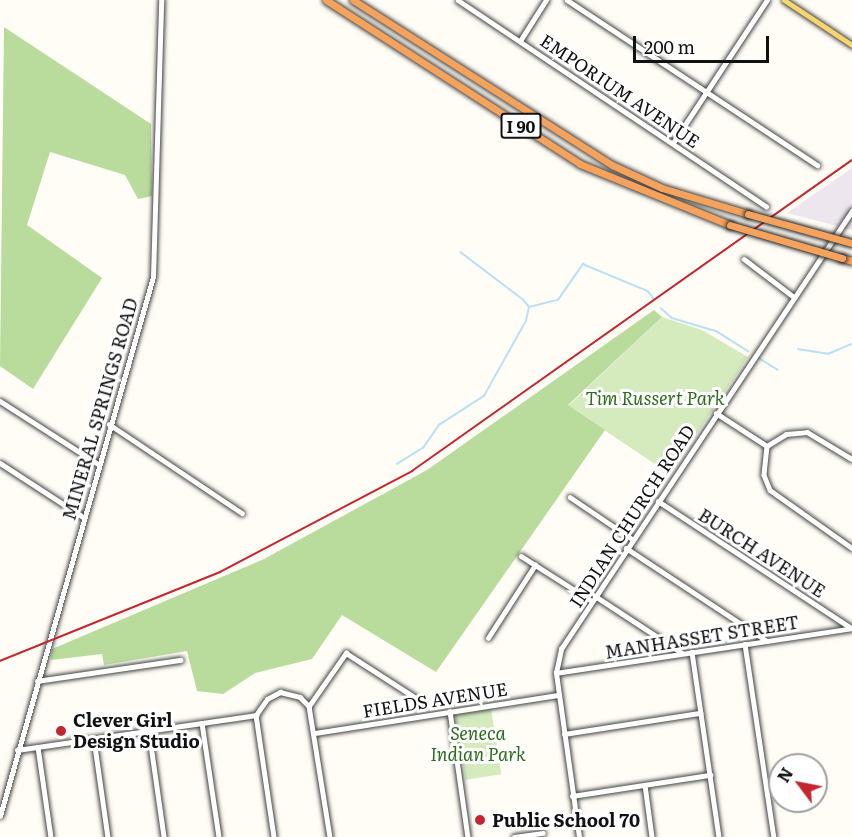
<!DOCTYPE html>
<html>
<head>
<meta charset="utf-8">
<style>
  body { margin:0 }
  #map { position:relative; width:852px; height:837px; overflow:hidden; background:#fffdf5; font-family:Literata,serif }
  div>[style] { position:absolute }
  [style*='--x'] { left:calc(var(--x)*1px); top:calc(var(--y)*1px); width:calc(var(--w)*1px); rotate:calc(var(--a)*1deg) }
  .industrial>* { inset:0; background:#eee6ef }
  .green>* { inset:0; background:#d5ebbd; transform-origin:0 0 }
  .forest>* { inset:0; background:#b9dc9c }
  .stream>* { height:1.5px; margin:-0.75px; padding:0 0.75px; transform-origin:0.75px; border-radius:0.75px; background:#b9e0f7 }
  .roads { filter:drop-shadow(0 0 2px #444) drop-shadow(0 0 2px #444) }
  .minor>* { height:4.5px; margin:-2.25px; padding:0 2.25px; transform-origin:2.25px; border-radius:2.25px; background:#fff }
  .major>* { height:5px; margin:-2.5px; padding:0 2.5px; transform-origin:2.5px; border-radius:2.5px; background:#f9d66b }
  .highway>* { height:7px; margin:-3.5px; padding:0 3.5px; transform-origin:3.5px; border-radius:3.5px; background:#f5a25d }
  .rail>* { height:1.5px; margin:-0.75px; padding:0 0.75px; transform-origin:0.75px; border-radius:0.75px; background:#c4262e }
  .bridges { filter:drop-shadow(0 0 2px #222) drop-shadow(0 0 2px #222) }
  .highway-bridge>* { height:7px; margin:-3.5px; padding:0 3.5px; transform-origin:3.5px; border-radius:3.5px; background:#f5a25d }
  .dots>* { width:16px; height:16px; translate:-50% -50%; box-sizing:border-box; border:3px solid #fff; border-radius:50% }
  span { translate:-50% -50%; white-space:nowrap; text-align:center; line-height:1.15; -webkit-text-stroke:6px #fff; paint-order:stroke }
  .shield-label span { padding:2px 4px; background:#fff; border:2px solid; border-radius:4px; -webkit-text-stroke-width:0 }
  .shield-label { font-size:16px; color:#111; font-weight:700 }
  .street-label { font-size:18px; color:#111 }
  .park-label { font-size:18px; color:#2f6b1f; font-style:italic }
  .poi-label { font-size:18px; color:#111; font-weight:700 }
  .left { translate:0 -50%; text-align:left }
  .north { position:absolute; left:768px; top:753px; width:60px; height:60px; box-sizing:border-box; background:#fff; border:2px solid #a0a0a0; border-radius:50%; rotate:302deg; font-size:16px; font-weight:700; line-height:24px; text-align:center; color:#111 }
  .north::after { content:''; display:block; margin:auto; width:21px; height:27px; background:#c4262e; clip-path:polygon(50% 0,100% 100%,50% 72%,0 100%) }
  .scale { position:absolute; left:633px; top:36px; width:136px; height:27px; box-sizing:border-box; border:3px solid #111; border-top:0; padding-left:8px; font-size:18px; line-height:21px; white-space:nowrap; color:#111; -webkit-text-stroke:4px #fff; paint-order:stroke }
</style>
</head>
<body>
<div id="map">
  <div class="industrial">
    <i style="clip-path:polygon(852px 168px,852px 230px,787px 213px)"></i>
  </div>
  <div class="green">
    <i style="clip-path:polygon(662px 317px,702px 330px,748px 357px,670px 474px,568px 406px)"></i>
    <i style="left:491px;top:709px;width:66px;height:36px;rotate:81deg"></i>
  </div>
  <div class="forest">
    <i style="clip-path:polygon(4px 27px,151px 124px,152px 196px,138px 199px,125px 175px,50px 152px,27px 225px,102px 278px,33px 389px,0 366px)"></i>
    <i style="clip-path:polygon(654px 310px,662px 317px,568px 405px,605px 430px,436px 672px,342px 615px,312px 659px,255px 673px,223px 694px,197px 691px,187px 651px,104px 665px,102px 654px,51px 660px,52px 649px,264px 559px,427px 470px)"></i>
  </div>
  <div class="stream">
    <i style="--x:529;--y:307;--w:30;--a:-14"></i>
    <i style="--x:558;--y:300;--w:44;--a:-55.2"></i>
    <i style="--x:583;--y:264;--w:70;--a:22.6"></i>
    <i style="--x:648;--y:291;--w:10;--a:53"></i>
    <i style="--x:661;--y:308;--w:15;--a:42"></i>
    <i style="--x:672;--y:318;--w:46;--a:16.5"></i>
    <i style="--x:716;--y:331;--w:38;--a:32"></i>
    <i style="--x:798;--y:349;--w:30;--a:9"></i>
    <i style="--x:828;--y:354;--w:26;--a:-23"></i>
    <i style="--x:759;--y:358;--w:22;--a:32"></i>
    <i style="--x:397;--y:464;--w:31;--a:-32"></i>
    <i style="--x:423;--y:448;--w:28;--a:-55"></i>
    <i style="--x:439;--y:425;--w:54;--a:-32.8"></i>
    <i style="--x:484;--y:396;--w:86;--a:-60.8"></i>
    <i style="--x:526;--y:321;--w:14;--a:-78"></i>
    <i style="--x:529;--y:307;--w:9;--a:-131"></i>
    <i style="--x:523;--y:300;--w:78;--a:-142.8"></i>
  </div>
  <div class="roads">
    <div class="minor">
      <i style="--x:458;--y:0;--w:371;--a:33.8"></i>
      <i style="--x:567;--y:0;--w:300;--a:33.4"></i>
      <i style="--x:520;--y:41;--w:49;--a:-57.6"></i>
      <i style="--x:673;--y:143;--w:171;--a:-56.7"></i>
      <i style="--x:744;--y:259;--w:63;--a:37.2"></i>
      <i style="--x:0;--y:401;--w:117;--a:32.7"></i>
      <i style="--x:716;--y:413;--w:61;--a:32.9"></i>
      <i style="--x:109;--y:424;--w:160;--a:33.8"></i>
      <i style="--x:767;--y:446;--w:29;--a:96"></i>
      <i style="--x:764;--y:475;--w:16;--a:68"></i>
      <i style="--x:770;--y:490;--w:100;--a:35.3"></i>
      <i style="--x:767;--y:446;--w:22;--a:-32"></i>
      <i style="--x:786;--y:434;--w:21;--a:-5"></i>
      <i style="--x:807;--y:432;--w:52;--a:31"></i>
      <i style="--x:0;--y:463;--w:99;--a:33"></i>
      <i style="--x:570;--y:497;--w:75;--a:34.1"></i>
      <i style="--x:658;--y:501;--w:231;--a:33.3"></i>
      <i style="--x:626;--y:548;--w:169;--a:33.4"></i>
      <i style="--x:521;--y:556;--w:84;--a:32.4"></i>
      <i style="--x:595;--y:596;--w:104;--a:33.2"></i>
      <i style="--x:488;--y:638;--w:87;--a:-57.2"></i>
      <i style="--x:745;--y:644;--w:195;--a:81.5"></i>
      <i style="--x:692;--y:652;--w:187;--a:81.7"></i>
      <i style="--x:556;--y:673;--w:299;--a:-8.6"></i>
      <i style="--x:37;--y:681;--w:145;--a:-8.4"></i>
      <i style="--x:309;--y:706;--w:65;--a:-55.1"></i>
      <i style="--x:346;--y:653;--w:83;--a:32.7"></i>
      <i style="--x:450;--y:711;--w:127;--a:81.9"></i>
      <i style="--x:256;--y:715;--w:19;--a:-55"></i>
      <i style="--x:267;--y:699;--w:15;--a:-28"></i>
      <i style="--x:280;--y:692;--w:21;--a:14"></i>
      <i style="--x:300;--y:697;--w:13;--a:45"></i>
      <i style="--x:309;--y:706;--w:133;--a:80.9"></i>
      <i style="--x:256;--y:715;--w:123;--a:81.6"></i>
      <i style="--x:202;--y:723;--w:115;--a:81.5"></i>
      <i style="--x:149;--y:731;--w:107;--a:81.9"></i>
      <i style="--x:315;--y:733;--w:247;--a:-8.9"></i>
      <i style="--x:564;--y:734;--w:138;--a:-8.8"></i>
      <i style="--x:94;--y:739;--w:99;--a:81.9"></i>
      <i style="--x:38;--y:747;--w:91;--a:81.8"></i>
      <i style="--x:17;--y:750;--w:242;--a:-8.3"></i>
      <i style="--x:645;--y:785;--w:52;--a:82.3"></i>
      <i style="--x:572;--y:796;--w:140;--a:-8.7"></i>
      <i style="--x:0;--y:816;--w:560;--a:-74.15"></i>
      <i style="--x:153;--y:277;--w:277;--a:-88.3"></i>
      <i style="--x:514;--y:837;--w:29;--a:-8"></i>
      <i style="--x:579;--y:837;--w:166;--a:-98"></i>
      <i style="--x:556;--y:673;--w:25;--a:-78"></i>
      <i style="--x:561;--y:649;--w:526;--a:-56.4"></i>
    </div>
    <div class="major">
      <i style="--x:784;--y:0;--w:82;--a:33.5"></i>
    </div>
    <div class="highway">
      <i style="--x:326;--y:0;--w:302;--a:32.8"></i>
      <i style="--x:580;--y:164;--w:162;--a:22.1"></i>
      <i style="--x:353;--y:0;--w:307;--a:32.5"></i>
      <i style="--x:612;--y:165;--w:55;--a:24.7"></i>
      <i style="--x:662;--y:188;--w:90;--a:16.8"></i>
      <i style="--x:842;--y:258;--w:10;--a:17"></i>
    </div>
  </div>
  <div class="rail">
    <i style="--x:0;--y:661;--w:237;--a:-22"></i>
    <i style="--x:220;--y:572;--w:217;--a:-27.7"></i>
    <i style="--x:412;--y:471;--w:539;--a:-35.25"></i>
  </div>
  <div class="bridges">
    <div class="highway-bridge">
      <i style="--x:748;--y:214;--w:108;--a:15.6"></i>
      <i style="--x:730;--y:225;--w:117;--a:16.4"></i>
    </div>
  </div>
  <div class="dots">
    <i style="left:61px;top:731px;background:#c4262e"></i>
    <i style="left:480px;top:820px;background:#c4262e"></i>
  </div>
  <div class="shield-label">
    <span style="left:521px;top:126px">I 90</span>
  </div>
  <div class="street-label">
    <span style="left:620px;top:91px;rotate:34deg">EMPORIUM AVENUE</span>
    <span style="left:100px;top:409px;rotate:-74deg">MINERAL SPRINGS ROAD</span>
    <span style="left:632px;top:516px;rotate:-57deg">INDIAN CHURCH ROAD</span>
    <span style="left:762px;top:553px;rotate:33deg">BURCH AVENUE</span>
    <span style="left:702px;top:637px;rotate:-9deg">MANHASSET STREET</span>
    <span style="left:435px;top:700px;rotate:-9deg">FIELDS AVENUE</span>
  </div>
  <div class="park-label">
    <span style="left:655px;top:398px">Tim Russert Park</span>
    <span style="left:478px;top:744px">Seneca<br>Indian Park</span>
  </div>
  <div class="poi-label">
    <span class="left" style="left:73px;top:731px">Clever Girl<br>Design Studio</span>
    <span class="left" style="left:492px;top:820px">Public School 70</span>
  </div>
  <div class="north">N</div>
  <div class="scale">200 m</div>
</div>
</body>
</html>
